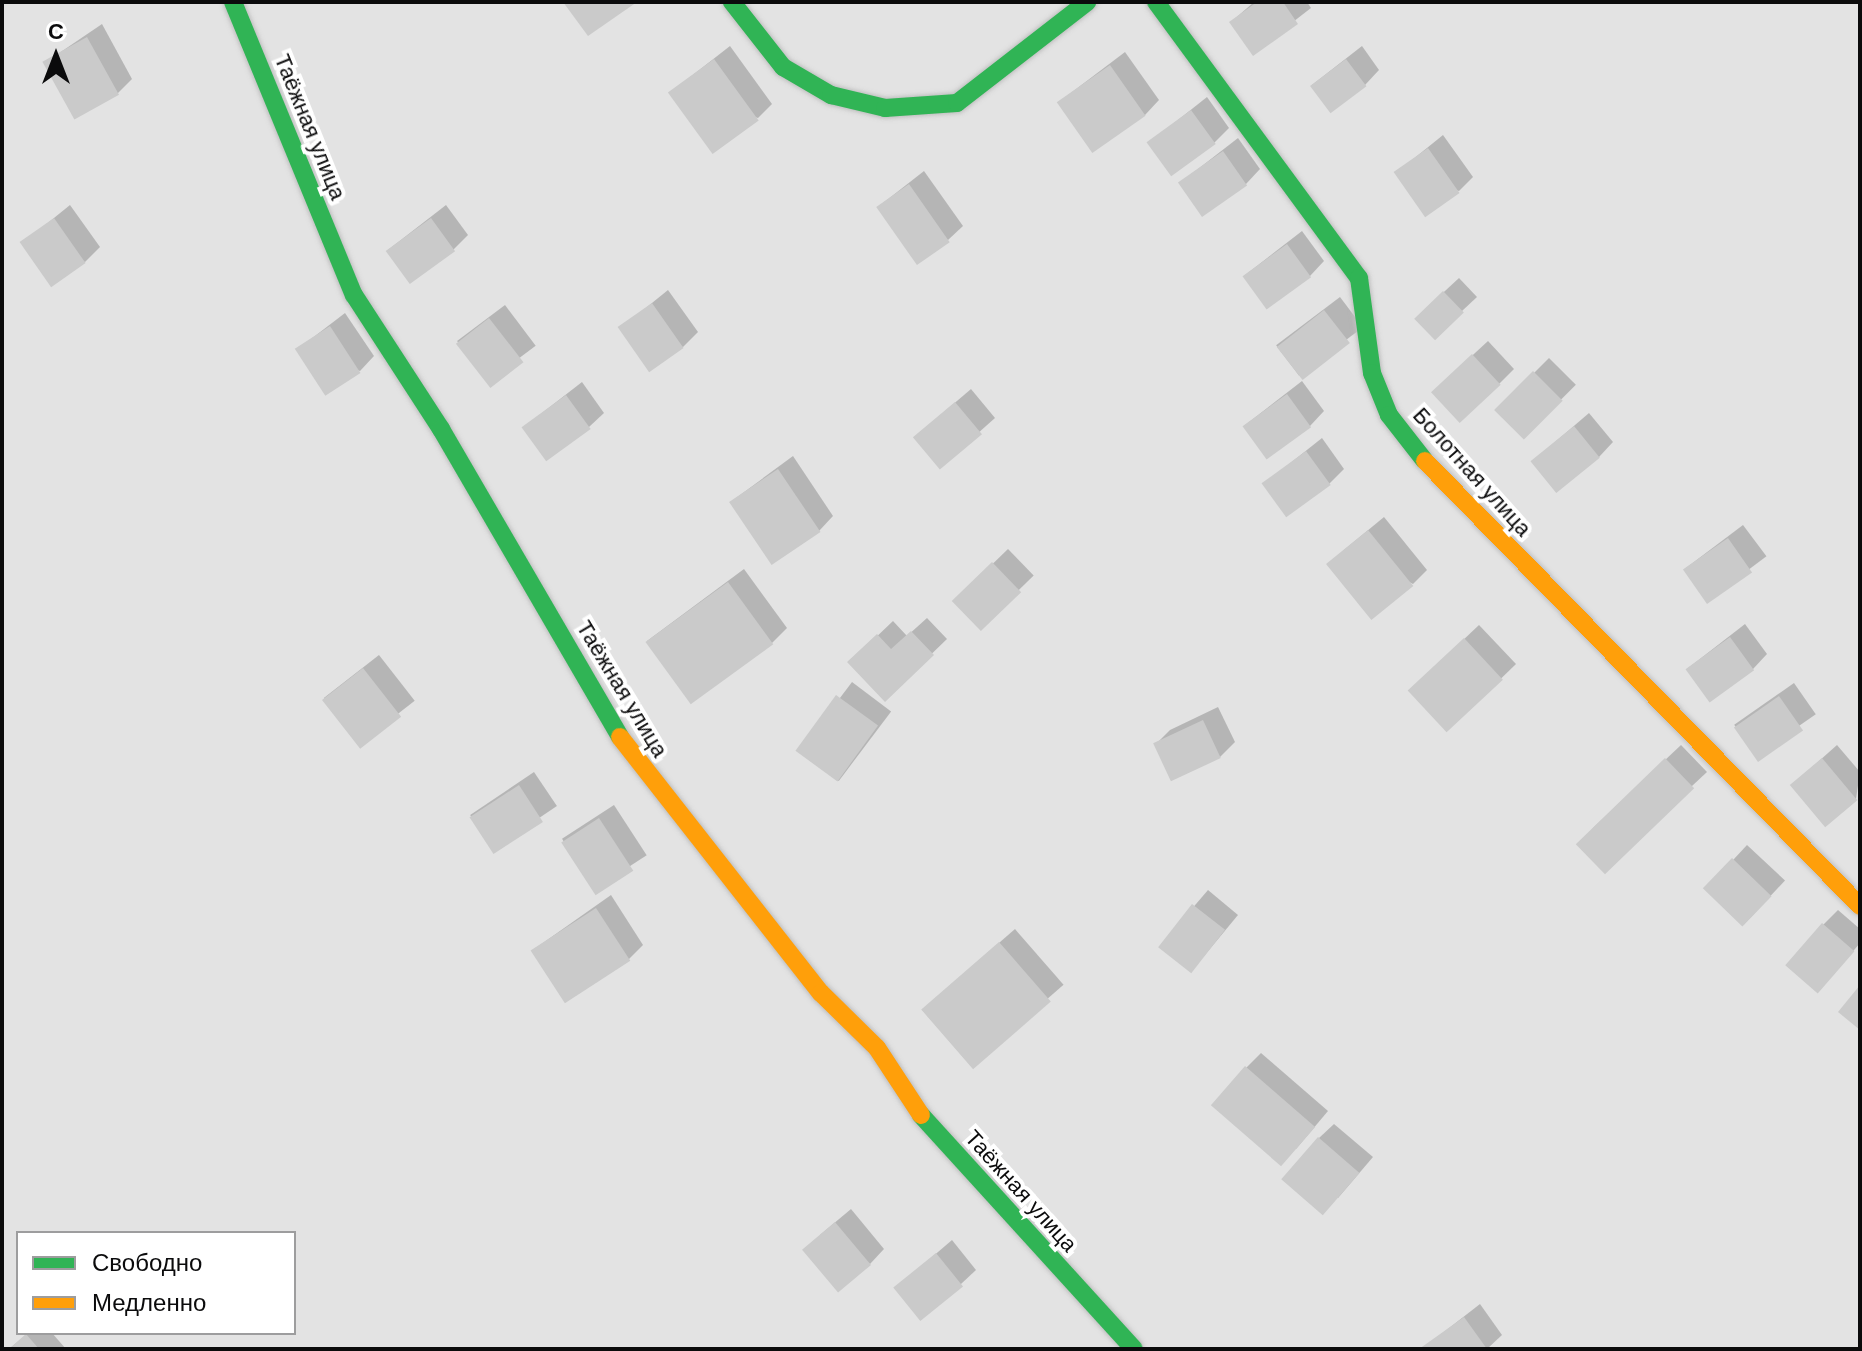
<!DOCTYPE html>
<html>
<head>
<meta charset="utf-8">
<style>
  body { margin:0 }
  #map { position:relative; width:1862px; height:1351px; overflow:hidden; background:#e3e3e3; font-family:Arial,sans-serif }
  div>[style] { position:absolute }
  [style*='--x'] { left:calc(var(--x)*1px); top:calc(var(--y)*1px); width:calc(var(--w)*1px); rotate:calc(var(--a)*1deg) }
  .shadow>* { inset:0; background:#0003; transform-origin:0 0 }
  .building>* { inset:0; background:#cacaca; transform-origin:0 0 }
  .roads { filter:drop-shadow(0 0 2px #bfbfbf) drop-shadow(0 0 2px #bfbfbf) }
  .fast>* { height:18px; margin:-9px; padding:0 9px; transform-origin:9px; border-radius:9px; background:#30b455 }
  .slow>* { height:18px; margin:-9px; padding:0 9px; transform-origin:9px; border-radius:9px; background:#ff9f0a }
  span { translate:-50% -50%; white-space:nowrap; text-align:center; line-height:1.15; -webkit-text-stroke:8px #fff; paint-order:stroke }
  .street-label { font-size:22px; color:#0b0b0c }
  .frame { position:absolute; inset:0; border:4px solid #0b0b0c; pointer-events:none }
  .legend { position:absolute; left:16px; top:1231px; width:280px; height:104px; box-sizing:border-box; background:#fff; border:2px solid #9d9d9e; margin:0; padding:10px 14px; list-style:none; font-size:24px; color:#0b0b0c }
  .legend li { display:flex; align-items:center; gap:16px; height:40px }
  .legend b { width:40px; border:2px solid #9d9d9e }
  .north { position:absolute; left:16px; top:16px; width:80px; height:80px; -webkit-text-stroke:6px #fff; paint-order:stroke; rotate:0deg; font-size:22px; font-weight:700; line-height:32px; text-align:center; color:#0b0b0c }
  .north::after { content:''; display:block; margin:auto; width:28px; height:36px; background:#0b0b0c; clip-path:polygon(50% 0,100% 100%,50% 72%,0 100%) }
</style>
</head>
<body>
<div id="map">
  <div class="shadow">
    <i style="clip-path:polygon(1254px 2px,1307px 2px,1311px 8px,1253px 53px,1231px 22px)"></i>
    <i style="clip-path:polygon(102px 24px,132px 79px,117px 94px,46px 62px)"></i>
    <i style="clip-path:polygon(730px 46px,772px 104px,758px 118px,671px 92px)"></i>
    <i style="clip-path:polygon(1362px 46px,1379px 70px,1365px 85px,1312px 85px)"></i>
    <i style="clip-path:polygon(1125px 52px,1159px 100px,1145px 115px,1059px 102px)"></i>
    <i style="clip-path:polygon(1207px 97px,1229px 128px,1214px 143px,1149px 143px)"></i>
    <i style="clip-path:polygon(1443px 135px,1473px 177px,1459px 191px,1396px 173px)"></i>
    <i style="clip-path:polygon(1238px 138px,1260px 169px,1246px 184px,1180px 183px)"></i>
    <i style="clip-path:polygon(924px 171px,963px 226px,948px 240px,878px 207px)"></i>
    <i style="clip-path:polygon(70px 205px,100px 247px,85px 262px,23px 243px)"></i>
    <i style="clip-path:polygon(446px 205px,468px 235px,453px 250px,388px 250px)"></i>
    <i style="clip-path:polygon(1302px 231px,1324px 261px,1310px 276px,1244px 276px)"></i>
    <i style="clip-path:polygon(1459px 278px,1477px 297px,1462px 311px,1432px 303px)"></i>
    <i style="clip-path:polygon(668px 290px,698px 332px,683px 347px,621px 328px)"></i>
    <i style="left:1340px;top:297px;width:38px;height:80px;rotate:53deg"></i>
    <i style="left:505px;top:305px;width:51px;height:60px;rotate:53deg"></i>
    <i style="clip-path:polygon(345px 313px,374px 356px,360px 371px,298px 349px)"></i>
    <i style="clip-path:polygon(1488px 341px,1514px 369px,1499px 384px,1449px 377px)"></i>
    <i style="left:1549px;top:358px;width:38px;height:74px;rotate:45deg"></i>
    <i style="clip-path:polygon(1302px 381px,1324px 411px,1310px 426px,1244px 426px)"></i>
    <i style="clip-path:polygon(582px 382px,604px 413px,589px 427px,524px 427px)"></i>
    <i style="clip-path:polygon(971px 389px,995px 418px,940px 467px,930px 424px)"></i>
    <i style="clip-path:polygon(1589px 413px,1613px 442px,1599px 457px,1533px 461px)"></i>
    <i style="clip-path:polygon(1322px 438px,1344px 469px,1329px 484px,1264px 484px)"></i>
    <i style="clip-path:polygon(793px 456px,833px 516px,819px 531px,732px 501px)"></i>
    <i style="clip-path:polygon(1384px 517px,1427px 570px,1413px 584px,1344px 550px)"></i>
    <i style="left:1743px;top:525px;width:39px;height:73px;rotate:53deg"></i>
    <i style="left:1008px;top:549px;width:37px;height:74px;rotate:46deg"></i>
    <i style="clip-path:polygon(744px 569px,787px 628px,772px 643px,647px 641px)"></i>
    <i style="clip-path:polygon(927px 618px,947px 639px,885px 699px,850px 662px,893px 621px,907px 636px)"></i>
    <i style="clip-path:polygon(1745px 624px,1767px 654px,1753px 669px,1687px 669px)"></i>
    <i style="clip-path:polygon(1479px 625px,1516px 664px,1448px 730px,1425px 676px)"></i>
    <i style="left:379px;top:655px;width:58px;height:70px;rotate:52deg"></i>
    <i style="left:852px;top:682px;width:49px;height:87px;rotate:37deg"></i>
    <i style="left:1794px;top:683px;width:38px;height:73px;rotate:55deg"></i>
    <i style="clip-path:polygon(1218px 707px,1235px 742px,1220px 757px,1156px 744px,1170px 730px)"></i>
    <i style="clip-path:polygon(1681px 745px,1707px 772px,1692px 786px,1592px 829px)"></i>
    <i style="clip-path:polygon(1837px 745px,1860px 772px,1856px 799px,1792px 785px)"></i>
    <i style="left:534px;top:772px;width:41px;height:77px;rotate:56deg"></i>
    <i style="left:614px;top:805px;width:60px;height:62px;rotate:57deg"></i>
    <i style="left:1747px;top:845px;width:52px;height:60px;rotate:43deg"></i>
    <i style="clip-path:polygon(1208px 890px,1238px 915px,1204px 956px,1160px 946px)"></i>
    <i style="clip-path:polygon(611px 895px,643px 945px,628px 960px,533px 950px)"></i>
    <i style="clip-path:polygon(1838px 910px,1860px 929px,1860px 943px,1832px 976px,1823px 925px)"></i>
    <i style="left:1015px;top:929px;width:74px;height:123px;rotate:49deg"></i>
    <i style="clip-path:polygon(1261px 1053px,1328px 1111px,1296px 1149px,1246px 1068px)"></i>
    <i style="clip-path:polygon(1334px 1124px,1373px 1157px,1338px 1198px,1319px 1138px)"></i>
    <i style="clip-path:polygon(851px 1209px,884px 1249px,870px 1264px,820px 1235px)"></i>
    <i style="clip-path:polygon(952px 1240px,976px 1270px,961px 1284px,896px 1288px)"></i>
    <i style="clip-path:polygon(1480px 1304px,1502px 1335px,1487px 1349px,1422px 1349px)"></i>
    <i style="clip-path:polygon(28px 1333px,52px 1333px,66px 1349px,9px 1349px)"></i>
  </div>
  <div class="building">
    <i style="clip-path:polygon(563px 2px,637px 2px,588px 36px)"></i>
    <i style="clip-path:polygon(1257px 2px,1283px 2px,1298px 24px,1253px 56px,1229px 22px)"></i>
    <i style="left:87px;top:37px;width:66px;height:51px;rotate:61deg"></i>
    <i style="left:714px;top:59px;width:76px;height:57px;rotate:54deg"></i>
    <i style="left:1346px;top:59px;width:34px;height:45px;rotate:53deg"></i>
    <i style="left:1110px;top:65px;width:62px;height:65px;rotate:55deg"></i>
    <i style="left:1191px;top:110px;width:42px;height:55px;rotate:54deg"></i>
    <i style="left:1428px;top:148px;width:55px;height:42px;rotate:55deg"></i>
    <i style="left:1223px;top:151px;width:42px;height:55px;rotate:55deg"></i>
    <i style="left:909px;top:184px;width:71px;height:40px;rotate:55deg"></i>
    <i style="left:54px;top:218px;width:55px;height:42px;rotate:55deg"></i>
    <i style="left:431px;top:218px;width:41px;height:56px;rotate:54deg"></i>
    <i style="left:1287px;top:244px;width:41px;height:55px;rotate:54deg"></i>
    <i style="left:1443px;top:291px;width:30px;height:40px;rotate:46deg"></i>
    <i style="left:652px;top:303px;width:55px;height:42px;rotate:55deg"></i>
    <i style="left:1324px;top:310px;width:42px;height:60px;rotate:52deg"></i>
    <i style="left:489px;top:318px;width:56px;height:42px;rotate:52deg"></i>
    <i style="left:330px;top:326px;width:56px;height:42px;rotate:57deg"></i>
    <i style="left:1472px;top:354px;width:42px;height:56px;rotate:47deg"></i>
    <i style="left:1533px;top:371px;width:42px;height:55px;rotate:45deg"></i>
    <i style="left:1287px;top:394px;width:41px;height:55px;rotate:54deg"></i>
    <i style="left:566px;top:395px;width:42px;height:55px;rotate:54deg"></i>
    <i style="left:955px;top:402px;width:42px;height:55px;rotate:50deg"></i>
    <i style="left:1574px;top:426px;width:41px;height:56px;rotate:51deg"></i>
    <i style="left:1306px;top:451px;width:42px;height:55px;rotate:54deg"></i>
    <i style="left:778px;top:469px;width:76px;height:59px;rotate:56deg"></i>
    <i style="left:1368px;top:530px;width:72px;height:54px;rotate:51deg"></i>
    <i style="left:1728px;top:538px;width:42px;height:55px;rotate:55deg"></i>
    <i style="left:992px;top:562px;width:42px;height:56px;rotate:46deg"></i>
    <i style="left:728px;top:582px;width:77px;height:102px;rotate:54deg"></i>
    <i style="clip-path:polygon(911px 631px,934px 655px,885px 702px,847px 662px,877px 634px,891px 649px)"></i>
    <i style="left:1730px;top:637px;width:41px;height:55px;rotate:54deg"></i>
    <i style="left:1464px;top:638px;width:57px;height:77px;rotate:47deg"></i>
    <i style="left:363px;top:668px;width:62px;height:52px;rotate:52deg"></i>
    <i style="left:836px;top:695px;width:52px;height:69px;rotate:36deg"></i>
    <i style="left:1779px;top:696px;width:42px;height:55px;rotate:55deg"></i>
    <i style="left:1203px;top:720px;width:42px;height:55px;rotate:65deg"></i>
    <i style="left:1665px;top:758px;width:42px;height:124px;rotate:46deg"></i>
    <i style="left:1822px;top:758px;width:55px;height:42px;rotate:50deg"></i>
    <i style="left:519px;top:785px;width:44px;height:59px;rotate:57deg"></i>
    <i style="left:599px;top:818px;width:63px;height:45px;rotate:57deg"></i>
    <i style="left:1732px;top:858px;width:55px;height:42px;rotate:44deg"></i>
    <i style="left:1192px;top:904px;width:42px;height:55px;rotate:38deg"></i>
    <i style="left:596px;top:908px;width:63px;height:78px;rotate:57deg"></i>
    <i style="left:1822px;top:923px;width:43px;height:56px;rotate:41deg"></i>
    <i style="left:999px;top:942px;width:79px;height:103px;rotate:49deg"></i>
    <i style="clip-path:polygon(1860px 985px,1860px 1030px,1838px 1012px)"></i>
    <i style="left:1245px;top:1066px;width:93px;height:52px;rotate:41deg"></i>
    <i style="left:1318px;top:1137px;width:55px;height:56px;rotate:41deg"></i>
    <i style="left:835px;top:1222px;width:56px;height:43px;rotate:50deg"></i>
    <i style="left:936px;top:1253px;width:43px;height:55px;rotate:51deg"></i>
    <i style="clip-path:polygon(1464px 1317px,1487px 1349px,1419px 1349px)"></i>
    <i style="clip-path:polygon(26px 1334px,39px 1349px,9px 1349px)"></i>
  </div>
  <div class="roads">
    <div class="fast">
      <i style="--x:233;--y:2;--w:317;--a:67.6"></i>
      <i style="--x:354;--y:295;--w:160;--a:57"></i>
      <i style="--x:441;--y:429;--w:356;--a:59.8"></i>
      <i style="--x:732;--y:2;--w:83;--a:51.9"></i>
      <i style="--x:783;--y:67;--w:56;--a:30.3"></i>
      <i style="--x:831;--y:95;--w:56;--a:13.5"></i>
      <i style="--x:885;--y:108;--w:72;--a:-4"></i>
      <i style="--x:957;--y:103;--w:165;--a:-37.8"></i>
      <i style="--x:1156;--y:2;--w:343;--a:53.7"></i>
      <i style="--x:1359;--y:278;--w:96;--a:82.2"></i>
      <i style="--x:1372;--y:373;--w:45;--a:68"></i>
      <i style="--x:1389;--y:415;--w:58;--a:52"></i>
      <i style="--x:921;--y:1115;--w:316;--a:47.7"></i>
    </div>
    <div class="slow">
      <i style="--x:1425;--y:461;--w:622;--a:45.65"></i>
      <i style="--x:620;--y:737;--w:325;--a:51.9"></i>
      <i style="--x:821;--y:993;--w:78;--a:44.5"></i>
      <i style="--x:877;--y:1048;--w:80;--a:56.7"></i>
    </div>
  </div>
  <div class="street-label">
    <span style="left:310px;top:127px;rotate:68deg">Таёжная улица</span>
    <span style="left:1472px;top:472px;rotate:48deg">Болотная улица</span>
    <span style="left:622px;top:689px;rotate:59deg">Таёжная улица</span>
    <span style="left:1021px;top:1191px;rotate:48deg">Таёжная улица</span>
  </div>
  <div class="frame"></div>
  <ul class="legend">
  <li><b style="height:10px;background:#30b455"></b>Свободно</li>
  <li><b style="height:10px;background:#ff9f0a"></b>Медленно</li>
  </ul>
  <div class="north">С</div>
</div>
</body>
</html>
